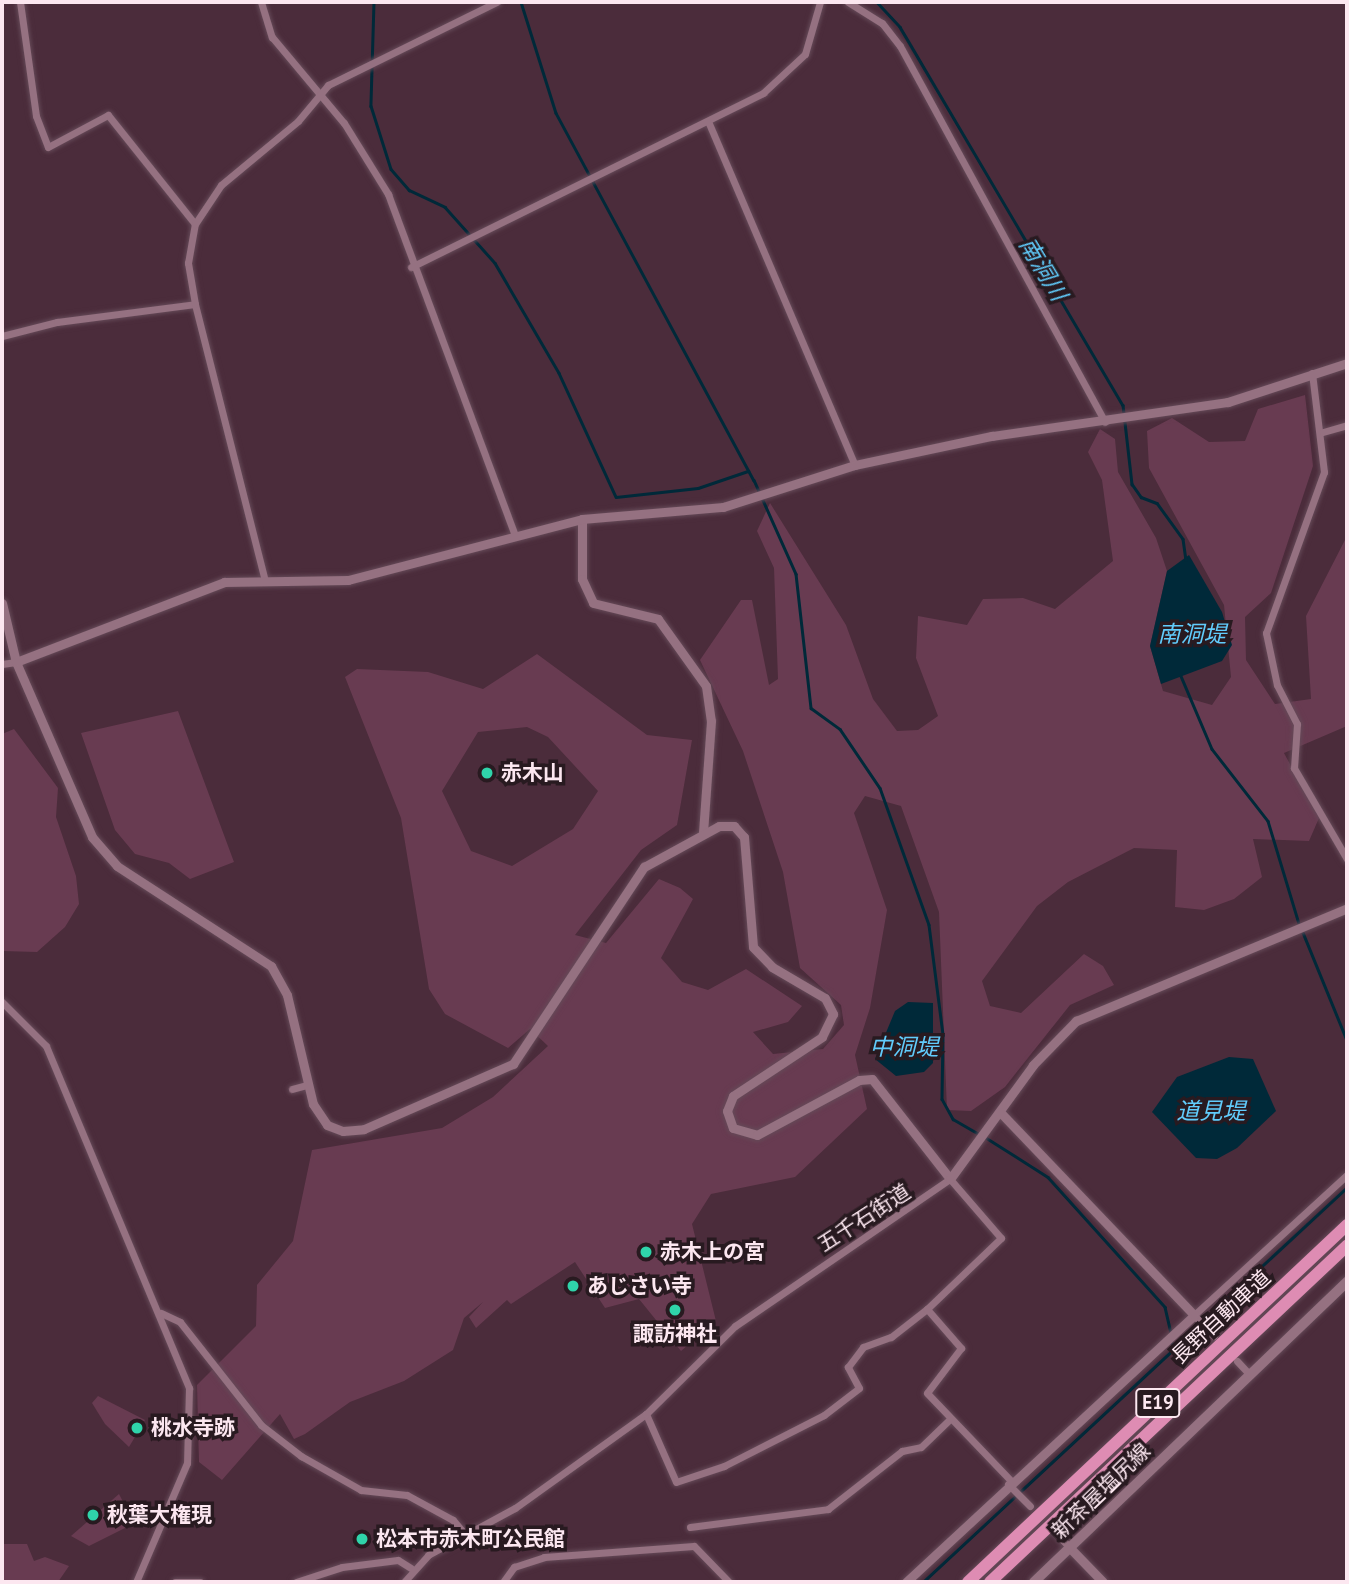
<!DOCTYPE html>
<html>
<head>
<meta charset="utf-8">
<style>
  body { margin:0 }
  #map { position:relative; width:1349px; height:1584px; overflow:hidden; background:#4b2c3b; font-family:"PT Sans","Noto Sans JP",sans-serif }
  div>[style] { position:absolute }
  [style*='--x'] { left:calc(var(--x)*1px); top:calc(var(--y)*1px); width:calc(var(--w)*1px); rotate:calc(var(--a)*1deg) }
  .green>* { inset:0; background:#683b51 }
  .water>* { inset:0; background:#002939 }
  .stream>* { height:2.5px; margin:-1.25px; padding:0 1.25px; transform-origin:1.25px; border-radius:1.25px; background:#002939 }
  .roads { filter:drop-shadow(0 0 2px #654a58) drop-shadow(0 0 2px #654a58) }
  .minor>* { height:7px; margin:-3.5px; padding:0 3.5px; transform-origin:3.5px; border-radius:3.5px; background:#957181 }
  .tertiary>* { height:9px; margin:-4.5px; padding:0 4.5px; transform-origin:4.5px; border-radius:4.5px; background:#957181 }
  .secondary>* { height:10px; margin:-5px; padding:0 5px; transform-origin:5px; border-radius:5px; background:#957181 }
  .motorway>* { height:12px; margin:-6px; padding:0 6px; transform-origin:6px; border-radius:6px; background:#de8cb3 }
  .dots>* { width:19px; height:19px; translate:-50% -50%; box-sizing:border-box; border:4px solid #281a20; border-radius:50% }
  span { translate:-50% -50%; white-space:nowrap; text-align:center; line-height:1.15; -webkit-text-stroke:7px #281a20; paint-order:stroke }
  .shield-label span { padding:2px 5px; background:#281a20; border:2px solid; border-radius:5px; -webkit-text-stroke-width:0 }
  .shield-label { font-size:19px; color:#fce7f0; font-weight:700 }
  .poi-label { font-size:21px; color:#fce7f0; font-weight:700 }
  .left { translate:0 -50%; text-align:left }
  .street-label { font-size:21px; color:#fce7f0 }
  .water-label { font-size:23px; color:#61ccfc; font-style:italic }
  .frame { position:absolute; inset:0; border:4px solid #fce7f0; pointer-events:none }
</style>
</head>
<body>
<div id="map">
  <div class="green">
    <i style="clip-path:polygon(evenodd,1305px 395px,1313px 466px,1271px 593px,1245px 617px,1246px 660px,1275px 704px,1311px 699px,1306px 616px,1347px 536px,1347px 726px,1284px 753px,1319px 818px,1309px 841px,1253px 839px,1262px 877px,1234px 899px,1204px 910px,1175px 907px,1177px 850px,1134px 848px,1068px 882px,1037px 906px,982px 981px,990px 1006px,1021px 1013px,1084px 954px,1103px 966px,1114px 985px,1070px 1005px,1005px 1087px,971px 1111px,947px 1110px,939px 912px,901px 806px,865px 796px,854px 813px,887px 910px,870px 1008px,855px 1055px,867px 1109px,795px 1177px,711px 1194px,692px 1224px,716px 1321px,681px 1351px,639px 1299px,605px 1308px,575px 1262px,511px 1304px,507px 1300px,476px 1328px,469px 1317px,483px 1302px,464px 1318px,453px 1350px,404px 1381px,350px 1402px,305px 1434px,294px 1439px,280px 1414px,222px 1480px,199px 1462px,197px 1385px,256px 1326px,257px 1285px,293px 1241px,312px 1150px,442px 1128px,493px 1097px,548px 1046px,530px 1029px,508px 1048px,445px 1014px,429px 989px,401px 818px,345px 677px,357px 669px,428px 672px,483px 689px,537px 654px,647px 735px,692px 740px,677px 825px,641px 850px,575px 935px,606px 943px,659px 879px,680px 888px,693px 899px,661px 958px,682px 982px,708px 990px,746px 969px,802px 1006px,788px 1022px,753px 1032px,773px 1054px,823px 1049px,844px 1025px,841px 1005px,800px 968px,783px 872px,743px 751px,700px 660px,741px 600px,752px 600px,769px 685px,778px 679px,774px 568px,757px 531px,770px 503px,846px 625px,873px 699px,897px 731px,918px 730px,938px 716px,916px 658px,918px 616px,967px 625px,983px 599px,1023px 598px,1055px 609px,1113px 561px,1102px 480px,1088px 452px,1100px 429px,1115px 439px,1118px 472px,1156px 538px,1167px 571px,1150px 646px,1163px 691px,1212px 705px,1231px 677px,1224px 605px,1149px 468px,1147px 431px,1172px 418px,1209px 442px,1245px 441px,1258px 409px,1305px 395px,527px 727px,548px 737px,598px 791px,573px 829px,512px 866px,471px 851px,442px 791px,478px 732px,527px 727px)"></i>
    <i style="clip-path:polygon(178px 711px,234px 862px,190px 879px,169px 863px,135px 854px,115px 830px,81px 733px)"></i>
    <i style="clip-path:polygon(14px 729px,58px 788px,56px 817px,76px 876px,79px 904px,65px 927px,37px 952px,2px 951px,2px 734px)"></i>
    <i style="clip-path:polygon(98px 1396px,145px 1420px,129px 1447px,105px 1424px,92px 1403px)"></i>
    <i style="clip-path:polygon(119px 1494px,133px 1521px,125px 1528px,89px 1546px,71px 1536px)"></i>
    <i style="clip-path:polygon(2px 1544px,27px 1544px,34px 1561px,45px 1557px,69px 1566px,58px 1582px,2px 1582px)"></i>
  </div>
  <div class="water">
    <i style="clip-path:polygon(1189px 555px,1222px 612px,1232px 645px,1222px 661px,1161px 684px,1150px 646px,1167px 571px)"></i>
    <i style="clip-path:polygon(908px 1002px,933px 1003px,933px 1063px,924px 1072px,896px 1076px,875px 1059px,895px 1011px)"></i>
    <i style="clip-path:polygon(1229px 1057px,1253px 1059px,1276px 1111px,1237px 1148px,1217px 1159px,1196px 1158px,1152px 1112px,1177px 1077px)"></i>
  </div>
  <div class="stream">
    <i style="--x:374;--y:2;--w:104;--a:91.7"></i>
    <i style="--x:371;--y:106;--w:66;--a:72.4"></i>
    <i style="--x:391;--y:169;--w:28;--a:49"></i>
    <i style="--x:409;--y:190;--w:40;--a:25"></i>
    <i style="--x:445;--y:207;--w:75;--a:48.2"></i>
    <i style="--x:495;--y:263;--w:127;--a:59.8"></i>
    <i style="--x:559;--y:373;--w:136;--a:65.3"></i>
    <i style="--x:616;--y:497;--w:82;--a:-6.3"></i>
    <i style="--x:698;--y:488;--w:53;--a:-18.8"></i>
    <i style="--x:521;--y:2;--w:116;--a:72.5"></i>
    <i style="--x:556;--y:113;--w:417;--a:61.7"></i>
    <i style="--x:754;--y:480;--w:103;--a:65.9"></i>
    <i style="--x:796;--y:574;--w:135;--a:83.6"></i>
    <i style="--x:811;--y:708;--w:36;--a:36"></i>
    <i style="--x:840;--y:729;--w:71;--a:55.9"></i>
    <i style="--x:880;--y:788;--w:145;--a:70.3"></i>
    <i style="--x:929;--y:925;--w:111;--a:82.7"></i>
    <i style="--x:943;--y:1035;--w:64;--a:90.9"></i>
    <i style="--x:942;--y:1099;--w:23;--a:61"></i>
    <i style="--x:953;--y:1119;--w:30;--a:30"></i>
    <i style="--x:877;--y:2;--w:34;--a:47"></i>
    <i style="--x:900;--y:27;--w:439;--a:59.5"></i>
    <i style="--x:1123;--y:405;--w:80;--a:83.5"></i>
    <i style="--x:1132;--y:484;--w:16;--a:55"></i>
    <i style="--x:1141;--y:497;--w:17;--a:21"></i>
    <i style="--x:1157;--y:503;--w:44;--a:54.2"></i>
    <i style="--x:1183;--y:539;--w:21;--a:82"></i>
    <i style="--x:1181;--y:676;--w:79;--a:67"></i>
    <i style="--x:1212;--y:749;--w:91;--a:52.1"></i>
    <i style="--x:1268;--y:821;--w:108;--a:73.2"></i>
    <i style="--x:1302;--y:930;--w:119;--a:67.8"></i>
    <i style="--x:985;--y:1137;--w:75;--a:32.4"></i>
    <i style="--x:1048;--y:1177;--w:175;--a:48"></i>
    <i style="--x:1165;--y:1307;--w:27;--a:77"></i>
    <i style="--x:1209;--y:1315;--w:188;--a:-42.8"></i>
    <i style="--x:1172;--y:1340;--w:10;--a:84"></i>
    <i style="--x:923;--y:1582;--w:371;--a:-42.9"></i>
  </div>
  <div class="roads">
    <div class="minor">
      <i style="--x:20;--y:2;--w:115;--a:82"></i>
      <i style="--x:36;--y:116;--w:33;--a:69"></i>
      <i style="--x:48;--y:147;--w:68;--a:-28.1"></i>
      <i style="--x:108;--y:115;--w:139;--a:51.4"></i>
      <i style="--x:261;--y:2;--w:37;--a:73"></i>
      <i style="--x:272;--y:37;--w:112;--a:50.1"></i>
      <i style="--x:344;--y:123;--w:84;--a:58.2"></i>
      <i style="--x:388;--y:194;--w:364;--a:69.6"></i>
      <i style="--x:848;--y:2;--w:40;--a:32"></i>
      <i style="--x:882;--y:23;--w:29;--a:52"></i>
      <i style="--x:900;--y:46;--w:428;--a:61.4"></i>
      <i style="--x:708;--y:121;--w:374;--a:66.9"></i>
      <i style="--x:411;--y:267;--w:393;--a:-26.3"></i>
      <i style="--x:763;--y:93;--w:57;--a:-42.9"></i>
      <i style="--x:805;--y:54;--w:54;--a:-73.9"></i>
      <i style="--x:2;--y:336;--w:57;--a:-14.3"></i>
      <i style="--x:57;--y:322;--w:139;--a:-7.4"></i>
      <i style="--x:1312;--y:373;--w:100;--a:83.1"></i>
      <i style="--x:1324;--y:472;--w:171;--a:109.8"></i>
      <i style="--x:1266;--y:633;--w:53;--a:78.1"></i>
      <i style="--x:1277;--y:685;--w:44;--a:62.9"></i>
      <i style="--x:1297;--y:724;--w:44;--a:93.9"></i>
      <i style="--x:1294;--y:768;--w:105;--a:59.8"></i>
      <i style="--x:1323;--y:432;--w:25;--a:-16"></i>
      <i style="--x:264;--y:577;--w:282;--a:-104.2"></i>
      <i style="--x:195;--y:304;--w:42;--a:-99.7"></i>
      <i style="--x:188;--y:263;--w:40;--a:-80"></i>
      <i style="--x:195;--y:224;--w:47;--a:-56.3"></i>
      <i style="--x:221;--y:185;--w:100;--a:-39.7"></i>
      <i style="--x:298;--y:121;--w:47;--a:-50.2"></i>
      <i style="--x:328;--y:85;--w:188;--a:-26.2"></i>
      <i style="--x:2;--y:664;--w:14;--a:-8"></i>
      <i style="--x:2;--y:1002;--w:62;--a:45"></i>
      <i style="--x:46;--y:1046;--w:371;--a:67.3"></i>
      <i style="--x:189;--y:1388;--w:75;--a:91.5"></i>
      <i style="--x:187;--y:1463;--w:129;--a:113.2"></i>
      <i style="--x:292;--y:1089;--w:16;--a:-15"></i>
      <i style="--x:161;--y:1313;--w:21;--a:25"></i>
      <i style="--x:180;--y:1322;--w:131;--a:51.8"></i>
      <i style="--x:261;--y:1425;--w:51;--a:37.8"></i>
      <i style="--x:301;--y:1456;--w:69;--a:29.5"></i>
      <i style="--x:361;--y:1490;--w:46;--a:6.2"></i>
      <i style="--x:407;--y:1495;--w:52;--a:28.5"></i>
      <i style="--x:453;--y:1520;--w:16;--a:50"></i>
      <i style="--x:1214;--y:1336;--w:29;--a:-134"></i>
      <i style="--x:1194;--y:1315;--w:207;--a:-42.5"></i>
      <i style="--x:1237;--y:1361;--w:19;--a:47"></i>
      <i style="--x:646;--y:1414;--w:74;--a:66.2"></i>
      <i style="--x:676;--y:1482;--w:51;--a:-18.4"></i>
      <i style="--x:724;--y:1466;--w:112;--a:-27"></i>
      <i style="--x:824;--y:1415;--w:44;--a:-37.6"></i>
      <i style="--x:859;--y:1388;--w:24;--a:-118"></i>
      <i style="--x:848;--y:1367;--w:25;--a:-53"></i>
      <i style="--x:863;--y:1347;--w:30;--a:-20"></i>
      <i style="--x:891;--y:1337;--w:46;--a:-37.9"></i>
      <i style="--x:1008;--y:1484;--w:31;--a:45"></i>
      <i style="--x:690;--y:1527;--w:139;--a:-7.4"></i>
      <i style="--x:828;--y:1509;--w:94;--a:-38.1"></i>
      <i style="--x:902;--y:1451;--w:19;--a:-12"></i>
      <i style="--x:921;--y:1447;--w:40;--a:-44"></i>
      <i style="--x:1057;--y:1534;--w:19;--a:47"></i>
      <i style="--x:175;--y:1582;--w:25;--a:0"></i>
      <i style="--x:296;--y:1582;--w:48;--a:-18.1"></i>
      <i style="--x:342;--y:1567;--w:56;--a:-7.1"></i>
      <i style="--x:398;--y:1560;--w:15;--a:32"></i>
      <i style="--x:404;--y:1582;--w:36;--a:-48"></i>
      <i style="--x:428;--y:1555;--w:99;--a:-28.4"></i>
      <i style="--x:515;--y:1508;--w:161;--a:-35.7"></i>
      <i style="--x:646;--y:1414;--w:125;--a:-44.7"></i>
      <i style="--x:735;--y:1326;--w:260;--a:-34.4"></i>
      <i style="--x:950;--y:1179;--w:78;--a:49.2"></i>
      <i style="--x:1001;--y:1238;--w:103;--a:136.2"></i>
      <i style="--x:927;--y:1309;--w:52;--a:48.9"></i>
      <i style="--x:961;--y:1348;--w:56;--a:127.1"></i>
      <i style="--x:927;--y:1393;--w:122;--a:46.3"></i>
      <i style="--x:503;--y:1582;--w:19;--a:-54"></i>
      <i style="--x:514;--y:1567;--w:32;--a:-18"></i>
      <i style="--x:544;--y:1557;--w:150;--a:-4.2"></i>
      <i style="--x:694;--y:1546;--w:50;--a:45.8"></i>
    </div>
    <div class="tertiary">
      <i style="--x:582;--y:519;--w:60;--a:90"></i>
      <i style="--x:582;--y:579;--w:26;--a:65"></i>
      <i style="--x:593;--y:603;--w:67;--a:13.8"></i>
      <i style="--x:658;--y:619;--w:82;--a:54.4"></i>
      <i style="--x:706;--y:686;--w:35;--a:82"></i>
      <i style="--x:711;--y:721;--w:111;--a:94.1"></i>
      <i style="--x:2;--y:603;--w:61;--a:76.7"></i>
      <i style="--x:16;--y:662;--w:191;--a:66.5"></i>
      <i style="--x:92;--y:837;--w:38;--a:49"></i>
      <i style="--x:117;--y:866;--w:184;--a:33"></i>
      <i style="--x:271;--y:966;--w:33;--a:61"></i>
      <i style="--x:287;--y:995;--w:112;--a:76.6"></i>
      <i style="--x:313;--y:1104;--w:25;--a:56"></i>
      <i style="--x:327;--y:1125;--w:17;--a:21"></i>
      <i style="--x:343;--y:1131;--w:21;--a:-5"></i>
      <i style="--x:364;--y:1129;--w:163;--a:-23.6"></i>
      <i style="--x:513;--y:1064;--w:237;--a:-56.4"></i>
      <i style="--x:644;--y:867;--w:85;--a:-28.7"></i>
      <i style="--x:719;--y:826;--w:15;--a:0"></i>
      <i style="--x:734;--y:826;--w:15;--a:48"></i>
      <i style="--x:744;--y:837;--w:110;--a:85.3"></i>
      <i style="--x:753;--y:947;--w:28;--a:46"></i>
      <i style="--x:772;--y:967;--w:61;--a:30.3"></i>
      <i style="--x:825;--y:998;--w:18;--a:63"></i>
      <i style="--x:833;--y:1014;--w:25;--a:116"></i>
      <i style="--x:822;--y:1037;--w:107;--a:146.5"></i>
      <i style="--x:733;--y:1096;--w:16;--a:112"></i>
      <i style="--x:727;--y:1111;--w:18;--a:71"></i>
      <i style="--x:733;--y:1128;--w:25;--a:16"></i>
      <i style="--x:757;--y:1135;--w:116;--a:-28.3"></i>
      <i style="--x:859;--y:1080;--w:13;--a:-4"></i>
      <i style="--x:872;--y:1079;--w:127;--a:52"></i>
      <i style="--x:950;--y:1179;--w:141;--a:-53.9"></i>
      <i style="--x:1033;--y:1065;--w:62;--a:-45.7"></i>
      <i style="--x:1076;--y:1021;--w:294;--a:-22.6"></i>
      <i style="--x:16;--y:662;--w:223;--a:-21"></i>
      <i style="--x:224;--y:582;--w:124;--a:-0.9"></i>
      <i style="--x:348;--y:580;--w:242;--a:-14.6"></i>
      <i style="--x:582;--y:519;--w:142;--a:-4.9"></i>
      <i style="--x:723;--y:507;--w:139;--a:-17.7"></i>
      <i style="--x:855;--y:465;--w:140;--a:-12"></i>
      <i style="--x:992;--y:436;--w:238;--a:-8.2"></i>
      <i style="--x:1228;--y:402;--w:125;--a:-18.1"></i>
      <i style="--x:1070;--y:1548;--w:47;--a:45.9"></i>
      <i style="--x:906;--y:1582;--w:393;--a:-42.8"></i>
      <i style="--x:1194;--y:1315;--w:281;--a:-133.7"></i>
    </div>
    <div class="secondary">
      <i style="--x:1034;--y:1582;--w:434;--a:-43.8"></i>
    </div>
    <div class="motorway">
      <i style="--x:968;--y:1582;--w:521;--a:-43.29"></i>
      <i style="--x:990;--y:1582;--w:491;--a:-43.3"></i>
    </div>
  </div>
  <div class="dots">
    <i style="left:487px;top:773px;background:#2fd4aa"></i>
    <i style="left:646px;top:1252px;background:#2fd4aa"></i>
    <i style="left:573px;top:1286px;background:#2fd4aa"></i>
    <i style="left:675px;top:1310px;background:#2fd4aa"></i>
    <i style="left:137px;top:1428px;background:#2fd4aa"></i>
    <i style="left:93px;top:1515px;background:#2fd4aa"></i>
    <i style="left:362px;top:1539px;background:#2fd4aa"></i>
  </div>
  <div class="shield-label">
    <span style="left:1158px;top:1403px">E19</span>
  </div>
  <div class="poi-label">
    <span class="left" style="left:501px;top:773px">赤木山</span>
    <span class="left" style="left:660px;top:1252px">赤木上の宮</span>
    <span class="left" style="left:587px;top:1286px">あじさい寺</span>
    <span style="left:675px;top:1334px">諏訪神社</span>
    <span class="left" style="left:151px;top:1428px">桃水寺跡</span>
    <span class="left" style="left:107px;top:1515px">秋葉大権現</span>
    <span class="left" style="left:376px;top:1539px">松本市赤木町公民館</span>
  </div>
  <div class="street-label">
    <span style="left:864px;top:1218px;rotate:-33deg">五千石街道</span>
    <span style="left:1221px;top:1317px;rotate:-43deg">長野自動車道</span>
    <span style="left:1101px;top:1491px;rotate:-44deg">新茶屋塩尻線</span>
  </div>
  <div class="water-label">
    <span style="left:1043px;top:269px;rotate:59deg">南洞川</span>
    <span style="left:1192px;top:634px">南洞堤</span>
    <span style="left:904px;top:1047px">中洞堤</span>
    <span style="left:1211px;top:1111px">道見堤</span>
  </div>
  <div class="frame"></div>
</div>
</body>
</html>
